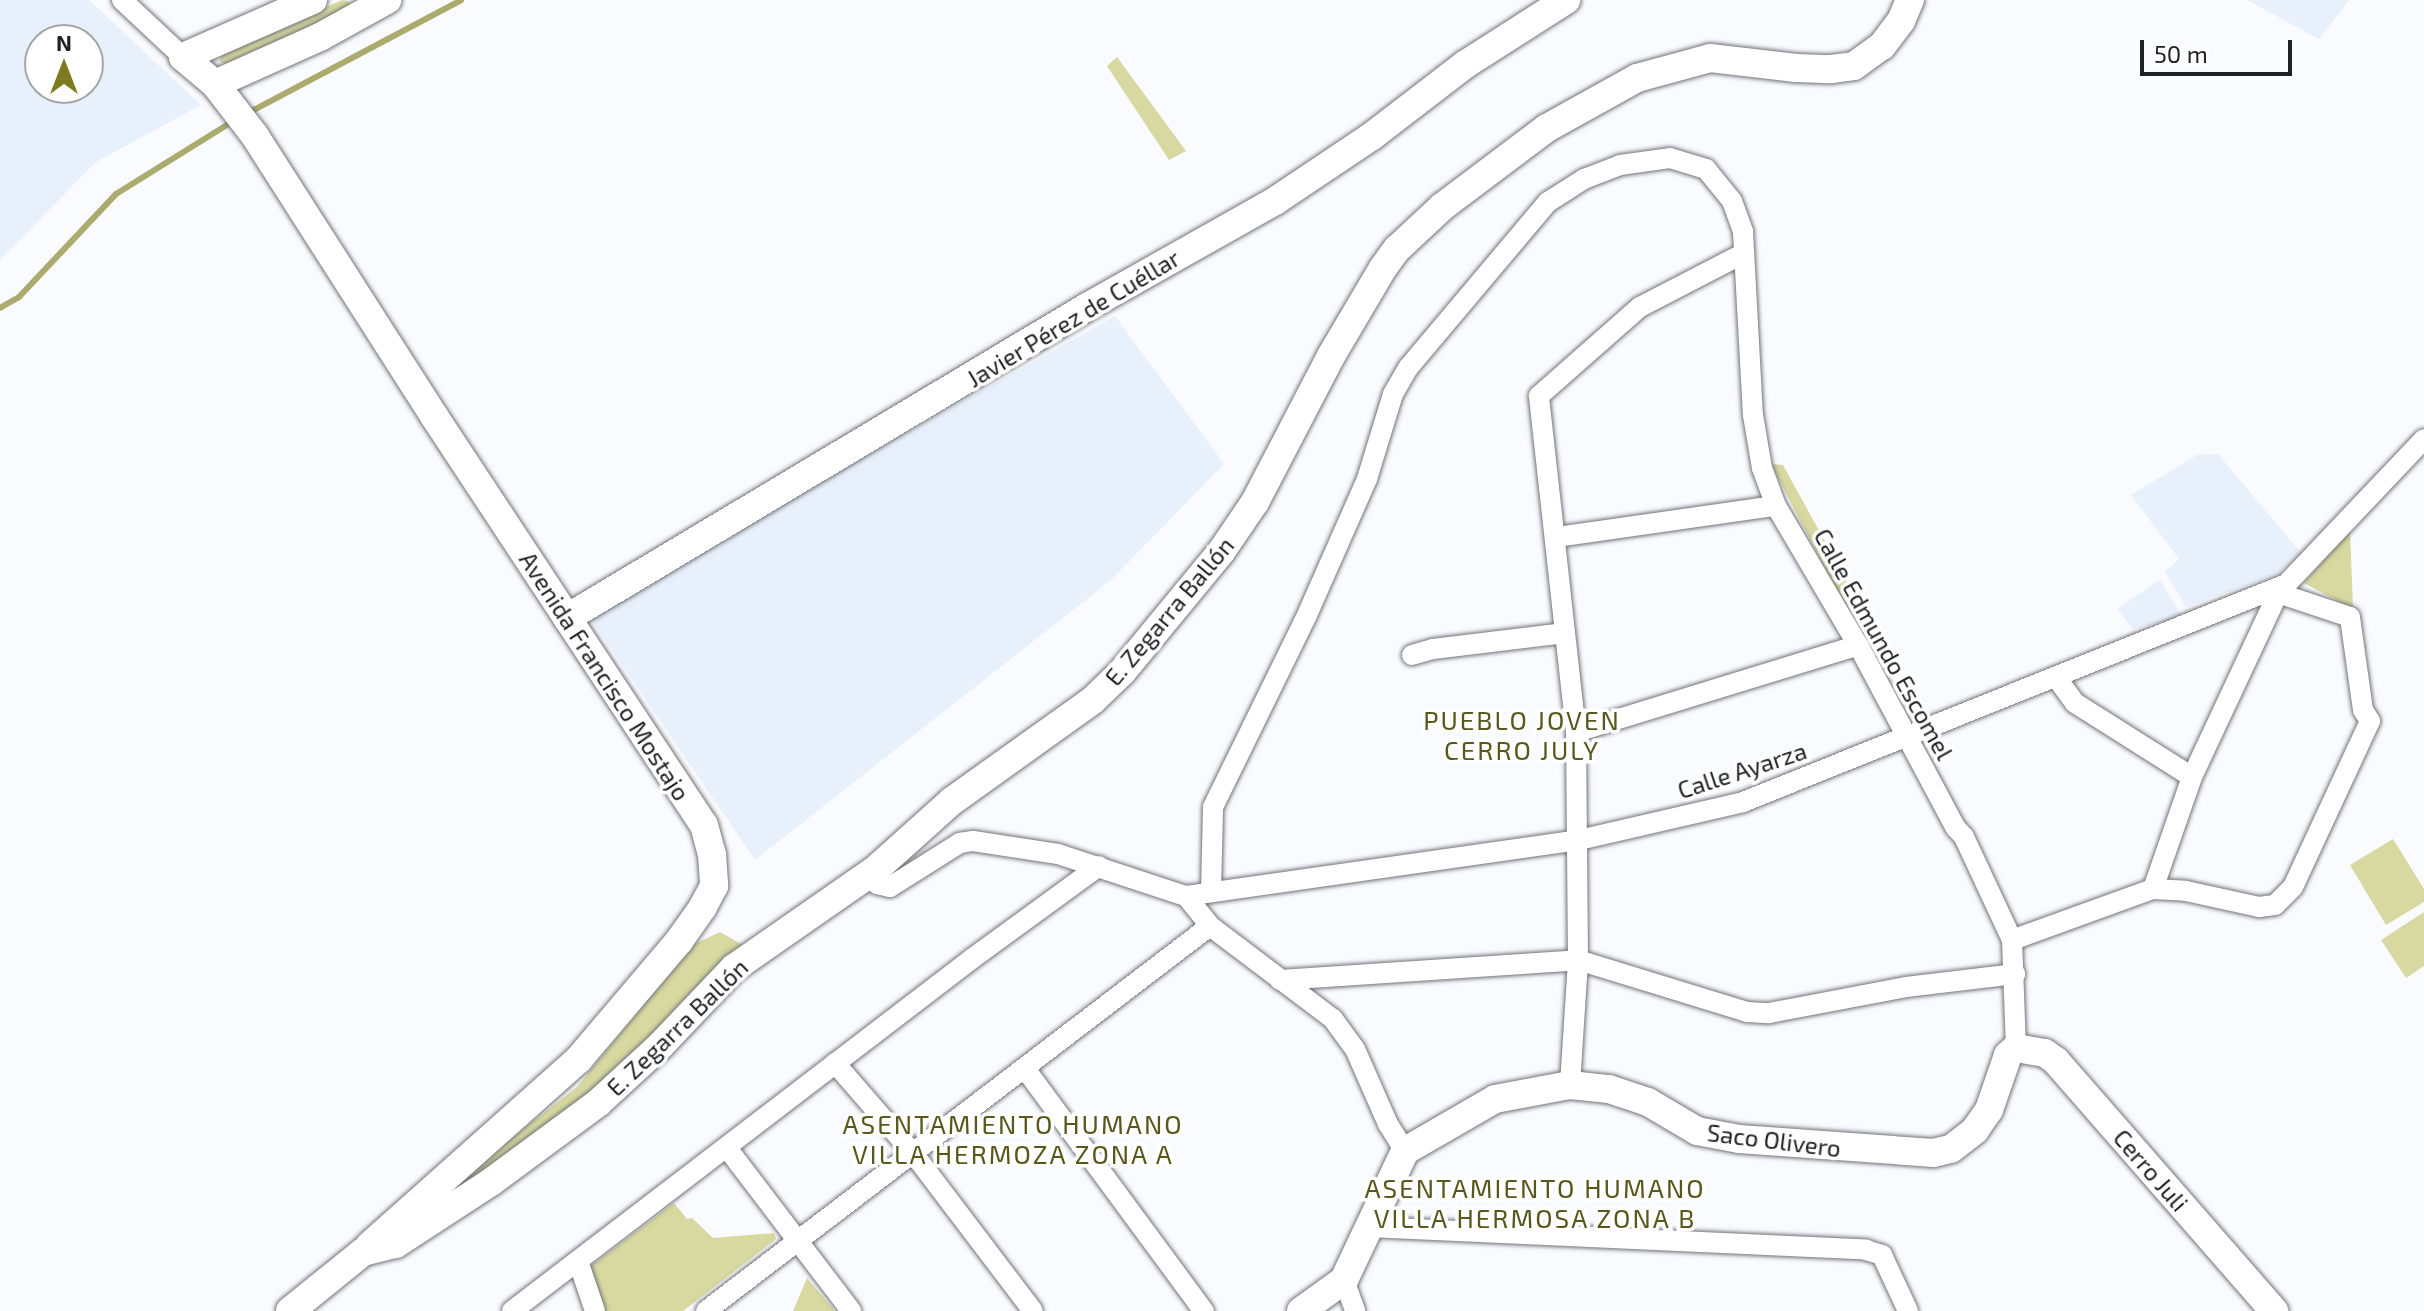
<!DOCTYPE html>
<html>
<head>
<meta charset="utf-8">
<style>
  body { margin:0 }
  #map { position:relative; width:2424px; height:1311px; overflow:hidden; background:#f9fbff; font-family:"Exo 2",sans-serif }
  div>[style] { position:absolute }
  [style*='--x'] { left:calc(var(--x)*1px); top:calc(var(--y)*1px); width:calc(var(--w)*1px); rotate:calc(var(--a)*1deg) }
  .built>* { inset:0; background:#e8f0fb }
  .green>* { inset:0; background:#d8d9a0 }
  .stream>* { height:6px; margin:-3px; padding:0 3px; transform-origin:3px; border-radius:3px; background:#abab6d }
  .roads { filter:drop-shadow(0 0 2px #717478) drop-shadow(0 0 2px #717478) }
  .street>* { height:20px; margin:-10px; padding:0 10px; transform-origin:10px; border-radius:10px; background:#fff }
  .secondary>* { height:28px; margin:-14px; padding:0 14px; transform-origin:14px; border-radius:14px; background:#fff }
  span { translate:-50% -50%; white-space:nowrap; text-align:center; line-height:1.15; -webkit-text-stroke:7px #fff; paint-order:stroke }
  .street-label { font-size:24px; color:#202123 }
  .neighbourhood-label { font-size:26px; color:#58571c; letter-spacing:2px }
  .north { position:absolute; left:24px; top:24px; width:80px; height:80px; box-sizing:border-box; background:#fff; border:2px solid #a6a6a7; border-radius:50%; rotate:0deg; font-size:22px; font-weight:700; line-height:32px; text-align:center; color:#202123 }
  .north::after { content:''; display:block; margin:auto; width:28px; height:36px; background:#7c7b22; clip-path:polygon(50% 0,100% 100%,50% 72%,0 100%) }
  .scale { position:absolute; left:2140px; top:40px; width:152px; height:36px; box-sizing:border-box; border:4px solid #202123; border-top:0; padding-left:10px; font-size:24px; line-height:28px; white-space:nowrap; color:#202123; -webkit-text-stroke:6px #fff; paint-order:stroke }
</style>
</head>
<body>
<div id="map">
  <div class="built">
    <i style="clip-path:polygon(evenodd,0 0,89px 0,201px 105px,96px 162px,0 260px,0 0,40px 40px,88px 40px,88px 88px,40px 88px,40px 40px)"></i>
    <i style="clip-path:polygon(2247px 0,2349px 0,2319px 39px)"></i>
    <i style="clip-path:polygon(1115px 316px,1224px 464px,1111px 580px,755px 860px,587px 613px)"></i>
    <i style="clip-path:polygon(2218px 454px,2301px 553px,2277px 574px,2186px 607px,2165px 572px,2179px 559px,2131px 495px,2197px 455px)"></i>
    <i style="clip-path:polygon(2160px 580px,2182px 616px,2133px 629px,2117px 609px)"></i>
  </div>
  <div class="green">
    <i style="clip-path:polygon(342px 0,348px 1px,351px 6px,229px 65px,219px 61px,224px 52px)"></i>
    <i style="clip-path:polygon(1117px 57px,1186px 151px,1169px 160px,1107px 66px)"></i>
    <i style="clip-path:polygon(1771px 464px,1783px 465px,1863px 611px,1877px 660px,1847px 611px)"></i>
    <i style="clip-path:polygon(2350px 529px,2353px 609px,2304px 583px)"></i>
    <i style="clip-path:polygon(2393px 839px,2424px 889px,2424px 902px,2386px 925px,2350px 865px)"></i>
    <i style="clip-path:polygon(2424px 912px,2424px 966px,2406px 978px,2381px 940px)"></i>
    <i style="clip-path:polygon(720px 932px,743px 945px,587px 1102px,458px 1197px,446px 1189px,577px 1087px,692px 945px)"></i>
    <i style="clip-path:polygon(674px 1203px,687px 1219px,692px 1218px,713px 1238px,774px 1233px,776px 1239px,683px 1311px,600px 1311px,584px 1271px)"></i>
    <i style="clip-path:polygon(807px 1278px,835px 1311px,793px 1311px)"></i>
  </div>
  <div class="stream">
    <i style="--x:248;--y:113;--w:241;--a:-27.9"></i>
    <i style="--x:0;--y:308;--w:22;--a:-30"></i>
    <i style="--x:19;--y:297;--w:141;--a:-46.7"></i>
    <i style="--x:116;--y:194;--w:140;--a:-31.9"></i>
  </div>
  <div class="roads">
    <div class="street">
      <i style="--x:122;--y:0;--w:83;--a:43.1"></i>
      <i style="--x:1557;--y:537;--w:221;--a:-8.1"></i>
      <i style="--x:1412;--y:655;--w:22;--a:-16"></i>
      <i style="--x:1433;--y:649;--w:133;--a:-6.9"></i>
      <i style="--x:2056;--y:677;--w:32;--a:54"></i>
      <i style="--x:2075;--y:703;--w:138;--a:32.3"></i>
      <i style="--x:1576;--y:732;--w:295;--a:-17.1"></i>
      <i style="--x:869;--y:875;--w:12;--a:48"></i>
      <i style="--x:877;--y:884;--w:13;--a:13"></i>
      <i style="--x:890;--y:887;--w:83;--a:-32.2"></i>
      <i style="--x:960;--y:843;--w:13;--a:-9"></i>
      <i style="--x:973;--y:841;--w:86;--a:8.7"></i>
      <i style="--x:1058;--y:854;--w:135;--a:18.2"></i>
      <i style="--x:1186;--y:896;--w:38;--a:51"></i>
      <i style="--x:1210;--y:926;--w:154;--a:37.1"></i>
      <i style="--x:1333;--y:1019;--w:37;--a:54"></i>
      <i style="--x:1355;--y:1049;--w:82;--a:66.3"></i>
      <i style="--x:1388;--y:1124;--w:32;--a:58"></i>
      <i style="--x:2153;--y:889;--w:119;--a:-70.8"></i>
      <i style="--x:2192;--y:777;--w:203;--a:-64.9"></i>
      <i style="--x:2278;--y:593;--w:212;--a:-46.5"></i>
      <i style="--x:1211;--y:891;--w:84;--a:-88.6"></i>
      <i style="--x:1213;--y:807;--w:214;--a:-63.9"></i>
      <i style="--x:1307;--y:615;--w:149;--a:-66.2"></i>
      <i style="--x:1367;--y:479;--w:89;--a:-73"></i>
      <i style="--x:1393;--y:394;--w:30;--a:-60"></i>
      <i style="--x:1408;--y:368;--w:217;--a:-49.9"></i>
      <i style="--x:1548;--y:202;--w:43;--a:-32.6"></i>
      <i style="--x:1584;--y:179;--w:39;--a:-21"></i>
      <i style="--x:1620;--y:165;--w:50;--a:-8"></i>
      <i style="--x:1670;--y:158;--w:38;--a:17"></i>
      <i style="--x:1706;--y:169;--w:41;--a:50.9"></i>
      <i style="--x:1732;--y:201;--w:33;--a:70"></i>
      <i style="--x:1743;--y:232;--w:183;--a:86.9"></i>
      <i style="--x:1753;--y:415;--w:54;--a:80.4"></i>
      <i style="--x:1762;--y:468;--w:40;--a:69.8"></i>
      <i style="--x:1776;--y:506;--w:161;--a:59.5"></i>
      <i style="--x:1858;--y:645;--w:206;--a:61.9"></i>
      <i style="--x:1955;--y:827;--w:13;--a:48"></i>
      <i style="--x:1964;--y:837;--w:114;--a:65"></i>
      <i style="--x:2012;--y:940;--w:108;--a:87.9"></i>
      <i style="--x:1186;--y:896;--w:397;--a:-8.1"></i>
      <i style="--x:1579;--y:840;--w:168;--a:-13"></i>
      <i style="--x:1743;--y:802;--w:583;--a:-21.86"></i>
      <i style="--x:2012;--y:940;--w:150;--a:-19.9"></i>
      <i style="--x:2153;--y:889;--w:33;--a:3"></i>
      <i style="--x:2186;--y:891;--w:75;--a:12.4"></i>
      <i style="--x:2259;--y:907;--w:16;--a:-7"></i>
      <i style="--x:2275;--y:905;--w:25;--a:-45"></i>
      <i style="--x:2293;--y:887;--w:183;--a:-65.1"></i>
      <i style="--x:2370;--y:721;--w:13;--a:-122"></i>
      <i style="--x:2363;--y:710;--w:94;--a:-98"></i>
      <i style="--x:2350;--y:617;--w:76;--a:-161.6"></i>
      <i style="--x:1280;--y:980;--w:299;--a:-3.8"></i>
      <i style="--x:1578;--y:960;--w:177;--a:17.1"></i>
      <i style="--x:1747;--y:1012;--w:22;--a:3"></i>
      <i style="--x:1769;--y:1013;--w:139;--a:-10.7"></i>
      <i style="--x:1906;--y:987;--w:110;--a:-6.8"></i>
      <i style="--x:835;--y:1063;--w:119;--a:49.1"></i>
      <i style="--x:913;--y:1153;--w:198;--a:52.8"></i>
      <i style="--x:1026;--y:1070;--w:300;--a:53.6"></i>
      <i style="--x:1570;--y:1085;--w:125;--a:-86.3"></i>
      <i style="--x:1578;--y:960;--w:228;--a:-90.5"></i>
      <i style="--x:1576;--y:732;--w:338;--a:-96.3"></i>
      <i style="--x:1539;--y:396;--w:135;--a:-41.4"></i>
      <i style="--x:1640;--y:307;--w:117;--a:-27.4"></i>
      <i style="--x:727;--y:1148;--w:205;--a:52.7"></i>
      <i style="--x:1369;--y:1227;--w:498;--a:2.6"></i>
      <i style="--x:1866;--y:1250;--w:17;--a:17"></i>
      <i style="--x:1882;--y:1255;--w:62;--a:65.1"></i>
      <i style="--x:578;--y:1261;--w:53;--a:71.2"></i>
      <i style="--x:1344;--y:1280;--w:33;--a:70"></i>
      <i style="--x:512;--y:1311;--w:581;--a:-37.44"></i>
      <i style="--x:973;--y:958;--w:156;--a:-36.1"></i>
      <i style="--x:706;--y:1311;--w:634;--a:-37.38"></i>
    </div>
    <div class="secondary">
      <i style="--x:183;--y:57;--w:42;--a:40.2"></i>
      <i style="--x:215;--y:84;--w:66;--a:52.4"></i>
      <i style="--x:255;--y:136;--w:332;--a:57.4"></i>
      <i style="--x:434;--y:416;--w:490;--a:56.6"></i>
      <i style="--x:704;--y:825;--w:30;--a:75"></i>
      <i style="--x:712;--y:854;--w:32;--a:86"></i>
      <i style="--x:714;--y:886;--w:24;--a:118"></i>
      <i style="--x:703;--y:907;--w:42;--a:125.2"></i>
      <i style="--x:679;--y:941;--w:155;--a:130.3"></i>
      <i style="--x:579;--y:1059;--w:281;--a:138.3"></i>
      <i style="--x:183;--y:57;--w:142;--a:-23.7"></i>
      <i style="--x:215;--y:84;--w:115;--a:-24.1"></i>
      <i style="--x:320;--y:37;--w:77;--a:-28.9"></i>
      <i style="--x:567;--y:618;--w:606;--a:-30.88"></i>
      <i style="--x:1087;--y:307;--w:216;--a:-29.4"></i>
      <i style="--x:1275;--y:201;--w:117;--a:-33.8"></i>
      <i style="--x:1372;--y:136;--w:118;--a:-37.5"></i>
      <i style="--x:1466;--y:64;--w:119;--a:-32.6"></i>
      <i style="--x:290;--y:1311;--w:94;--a:-38.9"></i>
      <i style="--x:363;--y:1252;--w:34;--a:-14"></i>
      <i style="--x:396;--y:1244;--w:113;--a:-33.1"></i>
      <i style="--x:491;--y:1182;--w:133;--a:-36.4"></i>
      <i style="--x:598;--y:1103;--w:86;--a:-42.6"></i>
      <i style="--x:661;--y:1045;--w:106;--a:-46.5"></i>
      <i style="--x:734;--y:968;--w:172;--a:-34.8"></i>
      <i style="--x:875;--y:870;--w:103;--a:-41.9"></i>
      <i style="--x:952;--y:801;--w:173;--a:-35.6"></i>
      <i style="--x:1093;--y:700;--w:40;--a:-44"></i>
      <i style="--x:1122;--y:672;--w:156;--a:-50.5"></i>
      <i style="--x:1221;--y:552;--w:60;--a:-55.8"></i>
      <i style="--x:1255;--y:502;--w:165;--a:-62.5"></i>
      <i style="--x:1331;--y:356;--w:102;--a:-59.4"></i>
      <i style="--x:1383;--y:268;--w:24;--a:-54"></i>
      <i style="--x:1397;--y:249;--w:62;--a:-43"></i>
      <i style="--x:1442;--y:207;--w:131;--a:-37"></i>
      <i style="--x:1547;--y:128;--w:103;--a:-29.1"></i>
      <i style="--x:1637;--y:78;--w:76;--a:-15.3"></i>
      <i style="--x:1710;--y:58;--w:87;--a:6.6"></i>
      <i style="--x:1796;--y:68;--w:35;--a:2"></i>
      <i style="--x:1831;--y:69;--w:23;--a:-7"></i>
      <i style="--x:1854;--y:66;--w:34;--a:-36"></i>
      <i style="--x:1882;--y:46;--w:31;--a:-53"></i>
      <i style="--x:1901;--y:21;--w:23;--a:-67"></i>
      <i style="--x:1301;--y:1311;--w:53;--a:-35.8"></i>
      <i style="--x:1344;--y:1280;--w:143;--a:-64.7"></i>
      <i style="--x:1405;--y:1151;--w:104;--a:-30"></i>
      <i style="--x:1495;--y:1099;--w:76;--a:-10.6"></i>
      <i style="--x:1570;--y:1085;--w:39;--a:6"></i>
      <i style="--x:1609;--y:1089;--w:41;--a:18.4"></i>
      <i style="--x:1648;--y:1102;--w:57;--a:30.6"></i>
      <i style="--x:1697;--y:1131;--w:43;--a:10.8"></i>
      <i style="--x:1739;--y:1139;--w:195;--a:4.1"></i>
      <i style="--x:1933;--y:1153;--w:18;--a:-13"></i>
      <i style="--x:1951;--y:1149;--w:31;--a:-38"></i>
      <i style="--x:1975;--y:1130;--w:24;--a:-55"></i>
      <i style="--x:1989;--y:1110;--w:58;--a:-70.9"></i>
      <i style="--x:2008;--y:1055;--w:11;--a:-41"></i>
      <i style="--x:2016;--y:1048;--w:29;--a:10"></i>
      <i style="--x:2045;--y:1053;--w:14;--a:36"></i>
      <i style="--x:2056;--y:1061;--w:332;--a:48.9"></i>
    </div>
  </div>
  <div class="street-label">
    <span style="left:1073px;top:318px;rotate:-31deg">Javier Pérez de Cuéllar</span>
    <span style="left:1169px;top:611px;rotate:-50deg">E. Zegarra Ballón</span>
    <span style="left:1884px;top:644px;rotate:61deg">Calle Edmundo Escomel</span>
    <span style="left:605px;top:676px;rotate:57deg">Avenida Francisco Mostajo</span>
    <span style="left:1742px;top:770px;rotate:-18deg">Calle Ayarza</span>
    <span style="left:677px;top:1027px;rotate:-44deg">E. Zegarra Ballón</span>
    <span style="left:1774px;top:1140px;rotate:7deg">Saco Olivero</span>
    <span style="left:2151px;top:1170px;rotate:49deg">Cerro Juli</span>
  </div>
  <div class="neighbourhood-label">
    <span style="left:1522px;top:735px">PUEBLO JOVEN<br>CERRO JULY</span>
    <span style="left:1013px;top:1139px">ASENTAMIENTO HUMANO<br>VILLA HERMOZA ZONA A</span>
    <span style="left:1535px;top:1203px">ASENTAMIENTO HUMANO<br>VILLA HERMOSA ZONA B</span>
  </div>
  <div class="north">N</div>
  <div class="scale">50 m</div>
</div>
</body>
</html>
